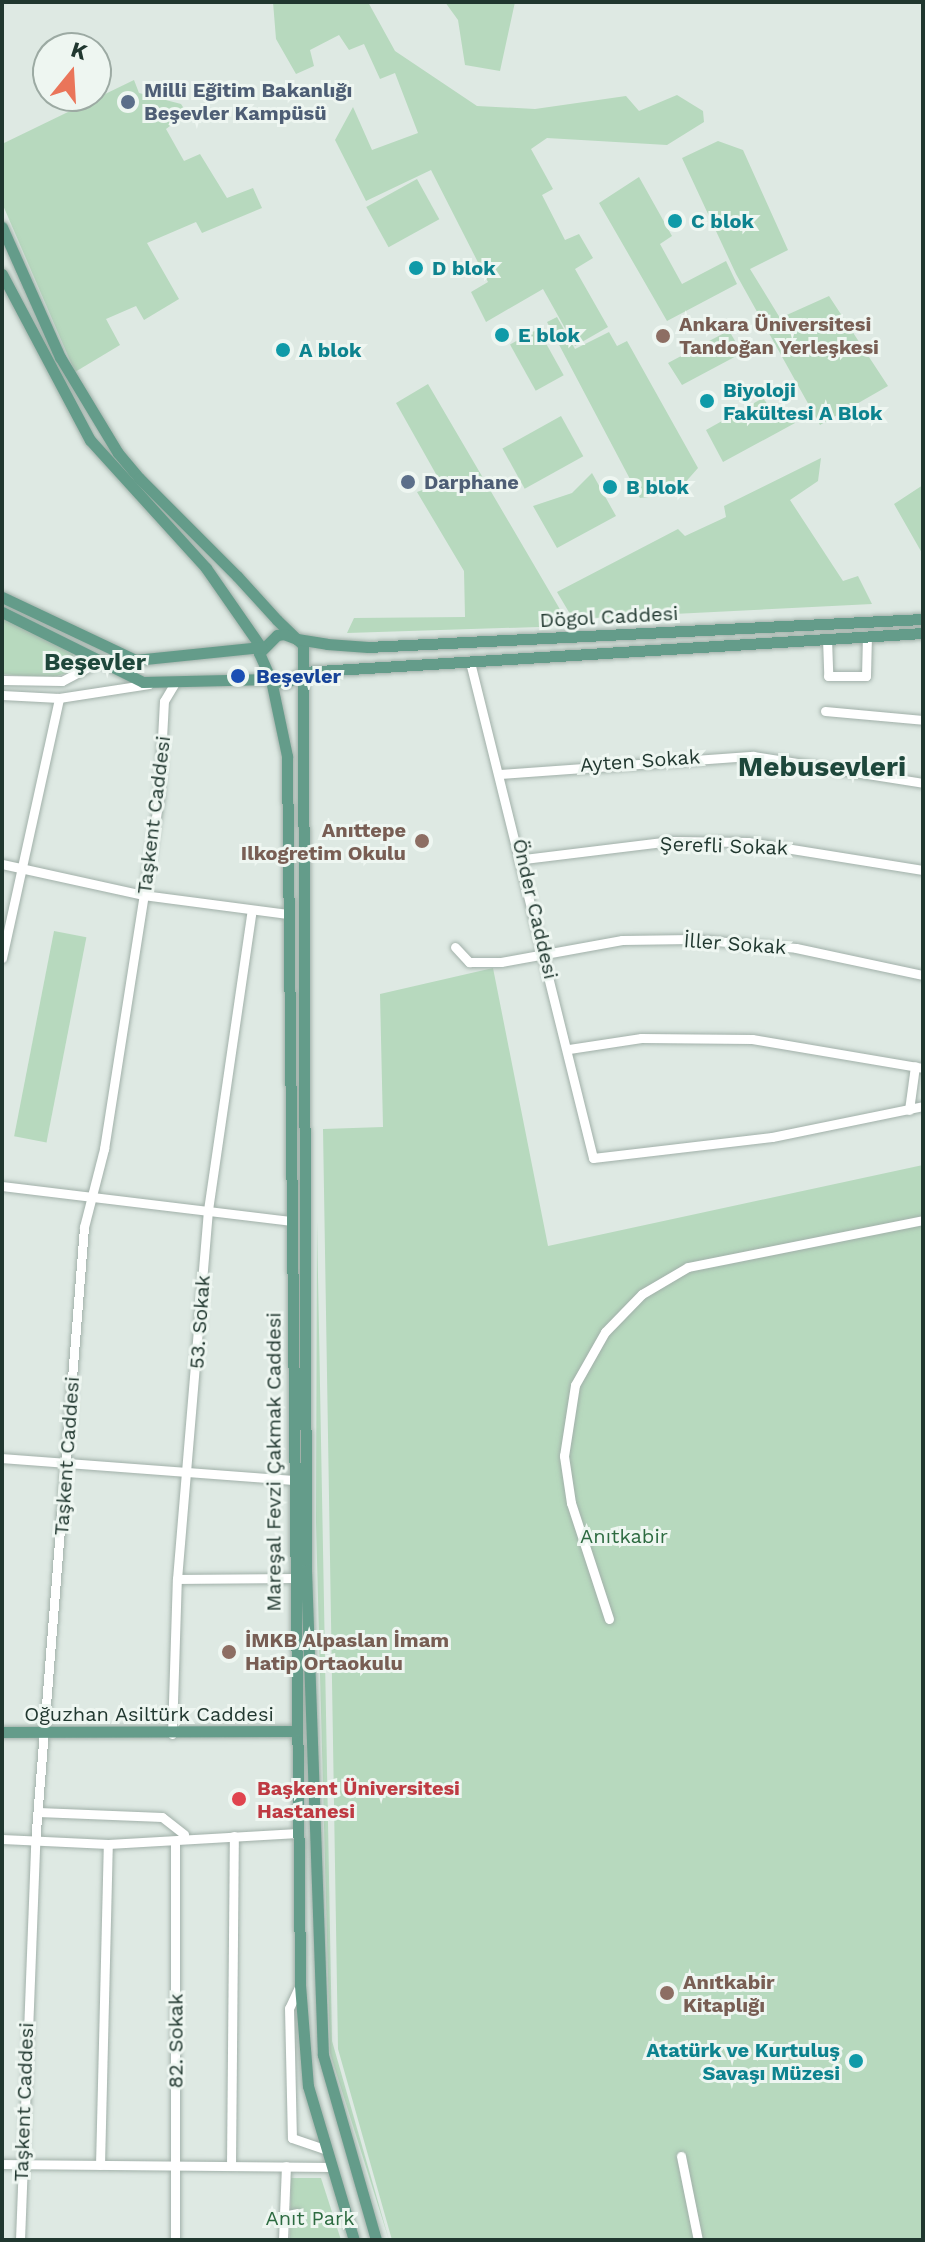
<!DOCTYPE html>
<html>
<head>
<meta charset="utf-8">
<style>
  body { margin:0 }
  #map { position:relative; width:925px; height:2242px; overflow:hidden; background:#dee9e3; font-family:"Work Sans",sans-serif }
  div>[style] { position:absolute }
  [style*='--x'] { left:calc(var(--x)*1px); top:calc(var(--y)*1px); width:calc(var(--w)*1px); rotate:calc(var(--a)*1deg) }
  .green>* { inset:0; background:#b7d9be; transform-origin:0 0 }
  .roads { filter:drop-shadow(0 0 2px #a1b0a9) drop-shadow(0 0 2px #a1b0a9) }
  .minor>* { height:9px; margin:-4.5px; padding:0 4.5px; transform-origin:4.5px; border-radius:4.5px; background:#fff }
  .major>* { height:11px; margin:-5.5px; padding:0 5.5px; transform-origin:5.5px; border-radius:5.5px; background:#649c8a }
  .dots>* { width:22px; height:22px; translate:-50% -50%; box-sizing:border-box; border:4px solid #eef6f1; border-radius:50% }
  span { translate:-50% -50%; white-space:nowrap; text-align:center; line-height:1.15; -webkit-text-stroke:6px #eef6f1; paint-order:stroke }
  .service-label { font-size:20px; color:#4e5e75; font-weight:700 }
  .left { translate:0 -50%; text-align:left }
  .culture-label { font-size:20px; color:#0d838f; font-weight:700 }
  .right { translate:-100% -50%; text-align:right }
  .education-label { font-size:20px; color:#785e54; font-weight:700 }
  .street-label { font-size:20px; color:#20372f }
  .transit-label { font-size:20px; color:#164399; font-weight:700 }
  .park-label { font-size:20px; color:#2d6b41 }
  .health-label { font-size:20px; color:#be3a42; font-weight:700 }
  .quarter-label { font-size:24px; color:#1e473b; font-weight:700 }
  .district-label { font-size:28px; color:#1e473b; font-weight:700 }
  .frame { position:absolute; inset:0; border:4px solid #20372f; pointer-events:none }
  .north { position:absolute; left:32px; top:32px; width:80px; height:80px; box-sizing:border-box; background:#eef6f1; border:2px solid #9caaa3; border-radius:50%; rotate:18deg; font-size:22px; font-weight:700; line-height:32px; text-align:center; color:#20372f }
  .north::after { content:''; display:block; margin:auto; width:28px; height:36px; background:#ea755a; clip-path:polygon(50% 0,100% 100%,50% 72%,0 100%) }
</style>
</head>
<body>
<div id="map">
  <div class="green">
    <i style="clip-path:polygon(273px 2px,368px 2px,395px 51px,477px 106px,535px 109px,626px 96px,639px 111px,677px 95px,703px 111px,704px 122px,667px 145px,547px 138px,531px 149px,553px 189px,542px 195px,565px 240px,579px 234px,593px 258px,575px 269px,608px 327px,575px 346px,543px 289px,486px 322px,471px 292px,488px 282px,431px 170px,366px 201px,335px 140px,353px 107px,372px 150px,418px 133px,395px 73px,380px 79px,364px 44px,349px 50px,339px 35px,310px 50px,314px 66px,296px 74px,276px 39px)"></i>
    <i style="clip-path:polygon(445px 2px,515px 2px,500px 71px,465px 65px,458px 20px)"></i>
    <i style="clip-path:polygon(134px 80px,139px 93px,181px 104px,187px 113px,166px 129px,184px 161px,200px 154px,227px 198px,253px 188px,262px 208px,202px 233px,196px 222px,147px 243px,179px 299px,144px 320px,136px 306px,106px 319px,120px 345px,75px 372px,2px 203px,2px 144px)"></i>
    <i style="clip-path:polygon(718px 141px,743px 150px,788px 250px,750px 269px,780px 318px,829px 296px,888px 386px,820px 425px,736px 274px,682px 158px)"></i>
    <i style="clip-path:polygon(639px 177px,672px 236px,660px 244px,682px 284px,726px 261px,737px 284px,667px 321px,599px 203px)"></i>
    <i style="left:417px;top:179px;width:46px;height:58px;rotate:61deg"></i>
    <i style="clip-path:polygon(557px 317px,575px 349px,609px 332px,617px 346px,627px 341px,698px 468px,675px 494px,640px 498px,547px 322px)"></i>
    <i style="clip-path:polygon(741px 324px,731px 334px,742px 353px,682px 385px,668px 363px)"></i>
    <i style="left:538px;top:329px;width:53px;height:32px;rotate:61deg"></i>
    <i style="clip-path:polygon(428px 384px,558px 606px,569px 626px,347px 633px,354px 618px,465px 617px,464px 571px,417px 492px,441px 483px,396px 403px)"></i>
    <i style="clip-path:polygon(763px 398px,779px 420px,791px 414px,795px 423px,723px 462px,706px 430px)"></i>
    <i style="left:561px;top:416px;width:46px;height:67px;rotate:61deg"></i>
    <i style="clip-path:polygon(821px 458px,818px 481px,790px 500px,843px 581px,858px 576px,872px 604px,573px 619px,557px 592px,678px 529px,685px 536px,726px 517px,724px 506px)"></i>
    <i style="clip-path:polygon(592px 473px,616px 516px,557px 548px,533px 506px,572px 493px)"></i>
    <i style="clip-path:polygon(923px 485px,923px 576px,922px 553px,894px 504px)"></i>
    <i style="clip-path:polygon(2px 617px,73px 654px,74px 671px,50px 678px,2px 674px)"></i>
    <i style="left:54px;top:931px;width:33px;height:209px;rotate:11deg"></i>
    <i style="clip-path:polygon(493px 968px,548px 1246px,923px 1165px,923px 2240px,392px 2240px,338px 2049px,323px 1129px,383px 1127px,380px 994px)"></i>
    <i style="clip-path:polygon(317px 1221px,332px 2041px,389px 2240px,330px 2053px,316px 1522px)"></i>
    <i style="clip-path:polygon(291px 2178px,321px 2178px,341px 2240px,290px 2240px)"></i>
  </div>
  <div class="roads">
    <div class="minor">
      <i style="--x:827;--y:638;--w:38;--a:88"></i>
      <i style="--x:828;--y:676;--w:38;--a:0"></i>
      <i style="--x:866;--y:676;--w:40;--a:-88.6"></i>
      <i style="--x:470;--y:662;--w:511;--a:76.07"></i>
      <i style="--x:593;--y:1158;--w:180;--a:-6.7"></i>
      <i style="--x:772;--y:1137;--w:154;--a:-11.6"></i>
      <i style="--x:2;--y:680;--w:60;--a:1"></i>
      <i style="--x:62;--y:681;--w:41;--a:-27.8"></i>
      <i style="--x:2;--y:695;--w:57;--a:3"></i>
      <i style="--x:59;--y:698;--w:91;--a:-8.8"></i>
      <i style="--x:825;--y:711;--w:98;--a:5.2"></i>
      <i style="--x:500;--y:774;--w:254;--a:-4.1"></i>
      <i style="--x:753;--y:756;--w:172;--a:9"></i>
      <i style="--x:524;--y:859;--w:148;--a:-7"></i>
      <i style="--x:671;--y:841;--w:77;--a:0.7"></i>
      <i style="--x:748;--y:842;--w:177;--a:9.1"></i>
      <i style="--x:2;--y:864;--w:144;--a:12.4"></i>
      <i style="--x:143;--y:895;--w:146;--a:7.5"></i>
      <i style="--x:455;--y:947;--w:21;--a:47"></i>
      <i style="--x:469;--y:962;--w:32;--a:0"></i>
      <i style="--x:501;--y:962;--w:123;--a:-10.3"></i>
      <i style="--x:622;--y:940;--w:70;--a:-0.8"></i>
      <i style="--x:692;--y:939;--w:104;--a:4.9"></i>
      <i style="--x:796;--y:948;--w:130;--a:12"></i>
      <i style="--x:2;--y:958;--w:266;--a:-77.6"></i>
      <i style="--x:569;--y:1049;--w:73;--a:-8.7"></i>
      <i style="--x:641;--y:1038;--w:111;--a:0.5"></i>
      <i style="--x:752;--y:1039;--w:173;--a:9.6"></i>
      <i style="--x:909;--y:1110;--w:44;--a:-82.2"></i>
      <i style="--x:2;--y:1186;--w:292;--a:6.9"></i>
      <i style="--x:2;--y:1458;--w:291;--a:4.3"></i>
      <i style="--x:177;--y:1579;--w:115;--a:-0.5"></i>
      <i style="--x:609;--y:1619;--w:122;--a:-108.1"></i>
      <i style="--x:571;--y:1503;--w:48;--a:-98.5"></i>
      <i style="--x:564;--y:1456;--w:72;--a:-81.2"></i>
      <i style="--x:575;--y:1385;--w:61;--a:-60.5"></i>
      <i style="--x:605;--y:1332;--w:53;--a:-45.8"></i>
      <i style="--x:642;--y:1294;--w:53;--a:-30.4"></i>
      <i style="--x:688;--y:1267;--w:240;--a:-11.3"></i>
      <i style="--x:172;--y:1734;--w:155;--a:-88.2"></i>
      <i style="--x:177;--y:1579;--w:370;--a:-85.2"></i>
      <i style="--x:208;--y:1210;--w:299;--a:-81.7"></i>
      <i style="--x:38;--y:1812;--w:124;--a:2.3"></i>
      <i style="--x:162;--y:1817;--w:28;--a:38"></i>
      <i style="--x:2;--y:1839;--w:106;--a:2.7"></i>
      <i style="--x:108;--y:1844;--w:190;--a:-3.3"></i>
      <i style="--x:175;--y:1842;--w:398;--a:90"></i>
      <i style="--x:299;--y:1987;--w:23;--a:115"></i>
      <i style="--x:289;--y:2008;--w:130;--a:88.7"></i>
      <i style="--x:292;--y:2138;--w:34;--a:19"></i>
      <i style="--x:681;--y:2156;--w:86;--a:78.6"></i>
      <i style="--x:2;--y:2164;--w:327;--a:0.5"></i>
      <i style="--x:100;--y:2165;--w:321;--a:-88.6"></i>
      <i style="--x:231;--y:2166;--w:330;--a:-89.5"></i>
      <i style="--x:283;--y:2216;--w:14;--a:-12"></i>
      <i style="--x:20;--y:2240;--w:397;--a:-87.8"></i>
      <i style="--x:35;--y:1843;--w:618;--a:-85.45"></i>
      <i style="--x:84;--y:1227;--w:81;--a:-75.6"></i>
      <i style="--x:104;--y:1149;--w:357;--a:-81.1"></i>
      <i style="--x:159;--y:796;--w:95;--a:-87"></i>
      <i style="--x:164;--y:701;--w:23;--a:-59"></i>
      <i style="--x:283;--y:2240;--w:74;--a:-87.7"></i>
    </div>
    <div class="major">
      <i style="--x:2;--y:227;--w:142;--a:66"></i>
      <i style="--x:60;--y:357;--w:112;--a:58.9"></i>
      <i style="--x:118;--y:453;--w:33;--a:50"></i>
      <i style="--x:139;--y:478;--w:139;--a:45"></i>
      <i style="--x:237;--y:576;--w:59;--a:47.7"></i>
      <i style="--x:277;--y:620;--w:28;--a:44"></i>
      <i style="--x:297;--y:639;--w:8;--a:45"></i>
      <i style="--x:303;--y:645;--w:27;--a:90"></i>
      <i style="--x:303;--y:672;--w:20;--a:147"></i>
      <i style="--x:286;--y:683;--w:15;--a:-169"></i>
      <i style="--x:271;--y:680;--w:30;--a:-114"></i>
      <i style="--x:259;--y:653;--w:25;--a:-45"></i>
      <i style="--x:277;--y:635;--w:7;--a:-8"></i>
      <i style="--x:284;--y:634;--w:14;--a:21"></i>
      <i style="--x:297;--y:639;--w:30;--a:9"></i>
      <i style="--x:327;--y:644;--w:41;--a:4.2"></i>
      <i style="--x:368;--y:647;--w:556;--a:-2.89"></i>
      <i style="--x:2;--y:274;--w:188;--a:62.1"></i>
      <i style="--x:90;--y:440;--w:173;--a:47.8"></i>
      <i style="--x:206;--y:568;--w:96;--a:55.2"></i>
      <i style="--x:2;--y:597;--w:147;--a:25.3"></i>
      <i style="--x:135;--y:660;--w:127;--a:-5.9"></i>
      <i style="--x:2;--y:612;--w:157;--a:26.4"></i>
      <i style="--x:143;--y:682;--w:127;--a:-1.4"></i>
      <i style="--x:303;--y:672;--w:898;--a:89.81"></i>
      <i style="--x:306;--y:1570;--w:485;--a:88"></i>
      <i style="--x:323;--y:2055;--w:192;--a:74"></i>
      <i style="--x:303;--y:672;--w:621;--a:-3.6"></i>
      <i style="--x:271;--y:680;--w:78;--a:78.1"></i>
      <i style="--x:287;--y:756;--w:1229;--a:89.39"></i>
      <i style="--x:300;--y:1985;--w:101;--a:85.5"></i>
      <i style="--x:308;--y:2086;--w:161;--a:73.4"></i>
      <i style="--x:2;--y:1732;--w:293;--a:-0.2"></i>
    </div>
  </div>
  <div class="dots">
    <i style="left:128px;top:102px;background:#5c6f8a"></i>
    <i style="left:675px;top:221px;background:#0f9aa8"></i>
    <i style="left:416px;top:268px;background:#0f9aa8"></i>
    <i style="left:502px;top:335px;background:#0f9aa8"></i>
    <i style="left:663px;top:336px;background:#8d6e63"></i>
    <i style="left:283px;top:350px;background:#0f9aa8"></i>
    <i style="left:707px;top:401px;background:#0f9aa8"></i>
    <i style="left:408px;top:482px;background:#5c6f8a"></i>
    <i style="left:610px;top:487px;background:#0f9aa8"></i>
    <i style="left:238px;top:676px;background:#1a4fb4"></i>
    <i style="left:422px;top:841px;background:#8d6e63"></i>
    <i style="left:229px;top:1652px;background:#8d6e63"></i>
    <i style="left:239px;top:1799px;background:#e0444e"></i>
    <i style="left:667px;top:1993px;background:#8d6e63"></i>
    <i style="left:856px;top:2061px;background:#0f9aa8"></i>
  </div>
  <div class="service-label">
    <span class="left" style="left:144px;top:102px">Milli Eğitim Bakanlığı<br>Beşevler Kampüsü</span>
    <span class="left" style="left:424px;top:482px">Darphane</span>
  </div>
  <div class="culture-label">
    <span class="left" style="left:691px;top:221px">C blok</span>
    <span class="left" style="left:432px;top:268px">D blok</span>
    <span class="left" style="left:518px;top:335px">E blok</span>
    <span class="left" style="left:299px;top:350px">A blok</span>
    <span class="left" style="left:723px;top:402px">Biyoloji<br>Fakültesi A Blok</span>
    <span class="left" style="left:626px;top:487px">B blok</span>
    <span class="right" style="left:840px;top:2062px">Atatürk ve Kurtuluş<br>Savaşı Müzesi</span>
  </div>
  <div class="education-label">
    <span class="left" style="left:679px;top:336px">Ankara Üniversitesi<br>Tandoğan Yerleşkesi</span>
    <span class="right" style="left:406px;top:842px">Anıttepe<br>Ilkogretim Okulu</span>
    <span class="left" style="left:245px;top:1652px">İMKB Alpaslan İmam<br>Hatip Ortaokulu</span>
    <span class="left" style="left:683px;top:1994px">Anıtkabir<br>Kitaplığı</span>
  </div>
  <div class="street-label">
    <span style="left:609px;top:617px;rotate:-3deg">Dögol Caddesi</span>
    <span style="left:640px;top:761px;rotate:-4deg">Ayten Sokak</span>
    <span style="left:154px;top:815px;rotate:-83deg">Taşkent Caddesi</span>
    <span style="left:724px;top:846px;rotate:2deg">Şerefli Sokak</span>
    <span style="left:535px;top:909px;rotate:77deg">Önder Caddesi</span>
    <span style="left:735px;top:944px;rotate:4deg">İller Sokak</span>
    <span style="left:200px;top:1322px;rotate:-86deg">53. Sokak</span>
    <span style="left:67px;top:1456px;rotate:-86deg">Taşkent Caddesi</span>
    <span style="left:274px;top:1462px;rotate:-90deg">Mareşal Fevzi Çakmak Caddesi</span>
    <span style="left:149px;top:1714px">Oğuzhan Asiltürk Caddesi</span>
    <span style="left:176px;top:2041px;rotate:-90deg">82. Sokak</span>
    <span style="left:24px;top:2102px;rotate:-88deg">Taşkent Caddesi</span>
  </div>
  <div class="transit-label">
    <span class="left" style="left:256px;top:676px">Beşevler</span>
  </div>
  <div class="park-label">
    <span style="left:624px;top:1536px">Anıtkabir</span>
    <span style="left:310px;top:2218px">Anıt Park</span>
  </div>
  <div class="health-label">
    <span class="left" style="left:257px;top:1800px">Başkent Üniversitesi<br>Hastanesi</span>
  </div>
  <div class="quarter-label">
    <span style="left:95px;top:663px">Beşevler</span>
  </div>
  <div class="district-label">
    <span style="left:822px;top:767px">Mebusevleri</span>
  </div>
  <div class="frame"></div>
  <div class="north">K</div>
</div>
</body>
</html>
